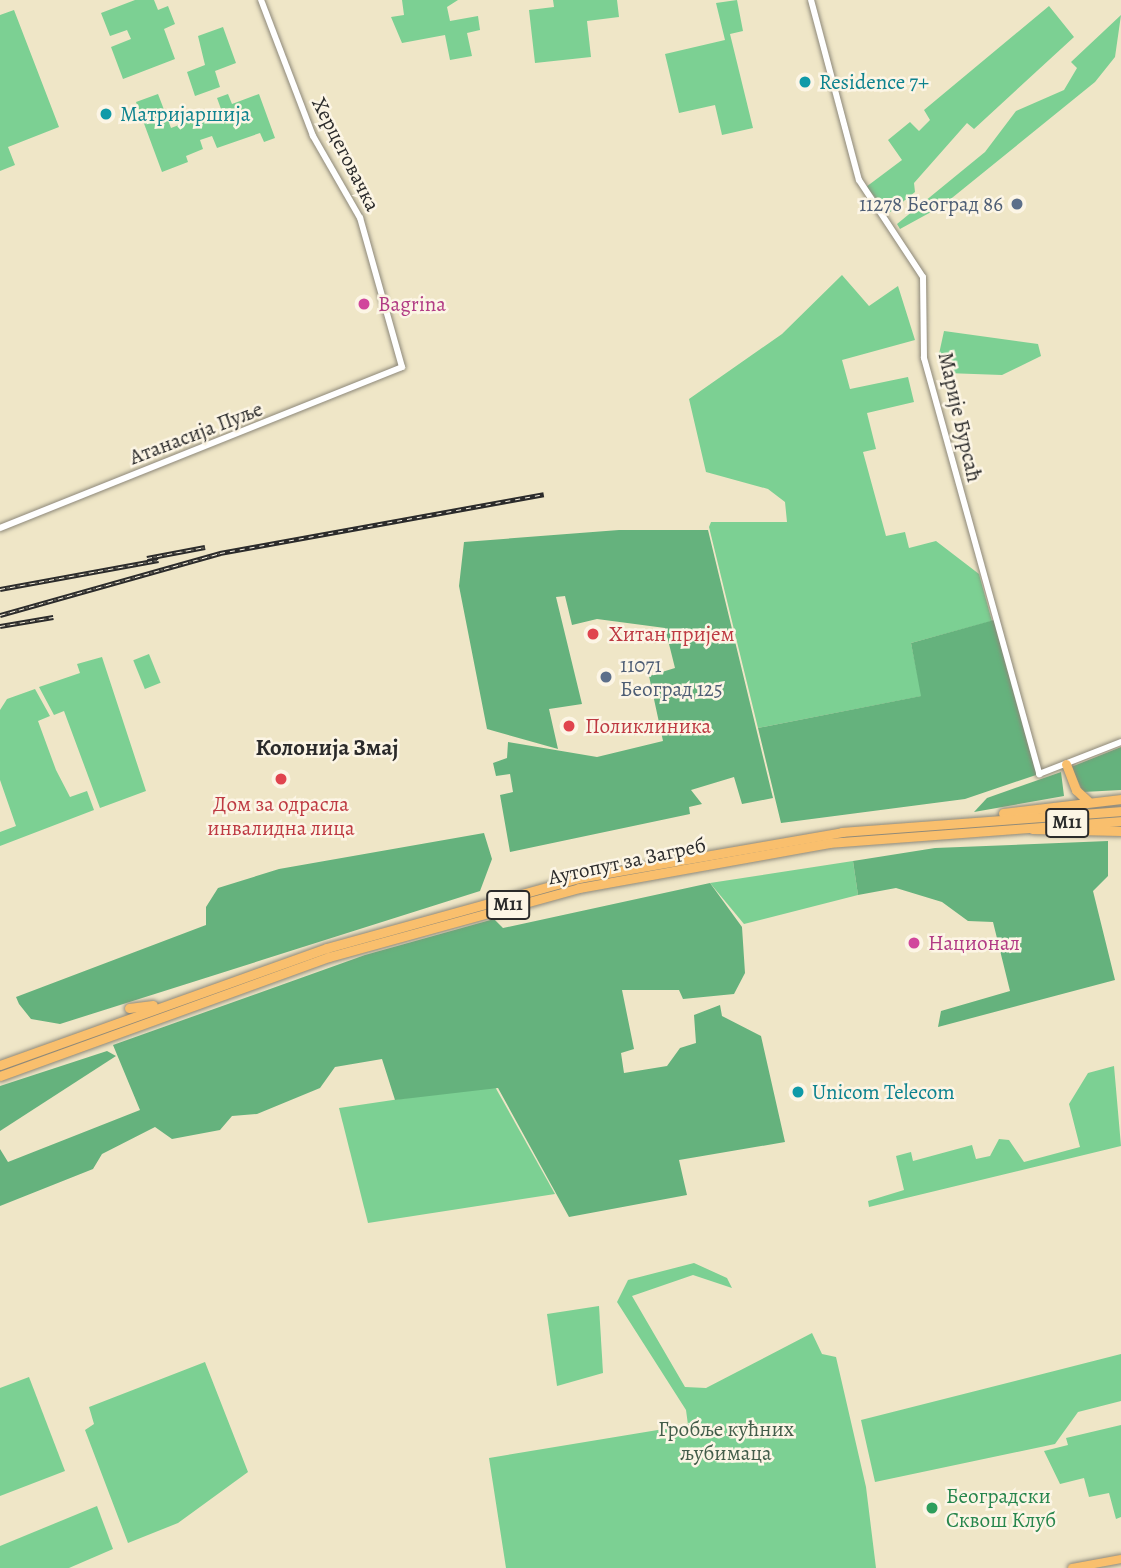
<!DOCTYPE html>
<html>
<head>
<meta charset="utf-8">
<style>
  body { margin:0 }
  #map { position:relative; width:1121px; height:1568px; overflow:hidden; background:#efe6c7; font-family:Alegreya,serif }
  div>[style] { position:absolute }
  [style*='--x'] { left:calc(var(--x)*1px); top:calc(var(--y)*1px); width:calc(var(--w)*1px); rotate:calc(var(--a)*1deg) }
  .green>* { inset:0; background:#7cd093; transform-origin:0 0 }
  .forest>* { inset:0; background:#65b27d }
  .roads { filter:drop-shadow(0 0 2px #8d8879) drop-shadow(0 0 2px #8d8879) }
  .minor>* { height:6px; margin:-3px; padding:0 3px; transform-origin:3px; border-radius:3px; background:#fff }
  .major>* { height:8px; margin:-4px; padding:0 4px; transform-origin:4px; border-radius:4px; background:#f9bf6d }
  .highway>* { height:9px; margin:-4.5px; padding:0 4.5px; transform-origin:4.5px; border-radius:4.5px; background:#f9bf6d }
  .rail>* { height:4.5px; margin-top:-2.25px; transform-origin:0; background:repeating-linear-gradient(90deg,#fcf5e5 0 5px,#2b2b2b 0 10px); box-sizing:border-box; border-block:2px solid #2b2b2b }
  .dots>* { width:19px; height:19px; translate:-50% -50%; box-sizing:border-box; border:4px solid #fcf5e5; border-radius:50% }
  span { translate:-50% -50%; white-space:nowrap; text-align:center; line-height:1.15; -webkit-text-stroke:5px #fcf5e5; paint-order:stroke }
  .shield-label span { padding:2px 5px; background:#fcf5e5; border:2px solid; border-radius:5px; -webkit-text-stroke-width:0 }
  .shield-label { font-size:19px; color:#2b2b2b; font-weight:700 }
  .culture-label { font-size:21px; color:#0d838f }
  .left { translate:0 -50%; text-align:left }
  .street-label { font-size:21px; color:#2b2b2b }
  .service-label { font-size:21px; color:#4e5e75 }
  .right { translate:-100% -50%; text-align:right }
  .hotel-label { font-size:21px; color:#b23c85 }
  .health-label { font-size:21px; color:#be3a42 }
  .park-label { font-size:21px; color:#435d4a }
  .leisure-label { font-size:21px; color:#27864d }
  .neighbourhood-label { font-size:23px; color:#2b2b2b; font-weight:700 }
</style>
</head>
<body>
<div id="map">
  <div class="green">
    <i style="clip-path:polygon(135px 0,154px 0,158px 10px,168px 6px,175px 24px,164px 29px,175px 59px,123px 79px,111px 47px,131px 39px,127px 30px,110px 36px,101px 13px)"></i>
    <i style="clip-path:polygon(402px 0,458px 0,447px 7px,450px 21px,478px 16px,480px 30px,467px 33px,472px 56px,450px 60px,445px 35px,402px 43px,391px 17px,404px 15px)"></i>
    <i style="clip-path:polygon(553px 0,617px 0,619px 17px,587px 21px,591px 57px,535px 63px,529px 10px,554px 7px)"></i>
    <i style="clip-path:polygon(737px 0,743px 31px,730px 34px,753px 128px,722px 135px,715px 105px,679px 113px,665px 54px,725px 40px,716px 3px)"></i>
    <i style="clip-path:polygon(1049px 6px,1074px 37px,974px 129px,967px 123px,914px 183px,915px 192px,889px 213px,866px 187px,902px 160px,888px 140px,910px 122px,919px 131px,930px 120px,924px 110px)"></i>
    <i style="clip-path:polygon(14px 10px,59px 127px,8px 147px,15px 165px,0 171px,0 15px)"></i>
    <i style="clip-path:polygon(1121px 15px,1115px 57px,1095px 82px,942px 206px,900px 229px,897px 224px,985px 152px,1016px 111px,1064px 90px,1077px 68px,1071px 62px)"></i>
    <i style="clip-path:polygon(223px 27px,236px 63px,215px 71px,220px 87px,195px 96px,187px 72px,205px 65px,198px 36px)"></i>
    <i style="clip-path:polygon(158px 94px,171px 128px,221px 109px,217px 98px,228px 94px,232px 104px,259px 94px,275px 138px,264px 142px,260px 133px,217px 148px,212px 136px,200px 140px,203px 149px,186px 156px,188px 162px,162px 172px,136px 102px)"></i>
    <i style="clip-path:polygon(842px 275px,869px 306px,898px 286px,915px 340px,842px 360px,850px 389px,908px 377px,914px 402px,867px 413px,876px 449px,863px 452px,886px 536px,905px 532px,909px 548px,936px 541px,979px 574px,992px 621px,911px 643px,922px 696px,758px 728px,709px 527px,711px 522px,787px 522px,785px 502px,768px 489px,706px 472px,689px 399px,782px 334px)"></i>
    <i style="clip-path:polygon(944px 331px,1038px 344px,1041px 356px,1002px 375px,946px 373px,939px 354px)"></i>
    <i style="left:149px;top:654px;width:31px;height:17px;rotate:68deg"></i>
    <i style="clip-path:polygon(102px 657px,146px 791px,100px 808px,64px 711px,54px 715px,39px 687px,80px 673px,77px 664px)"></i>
    <i style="clip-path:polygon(35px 689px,50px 716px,38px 721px,56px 770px,70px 797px,87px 791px,94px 810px,0 846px,0 832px,16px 826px,0 780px,0 710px,7px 699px)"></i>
    <i style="clip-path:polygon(853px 861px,858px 895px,744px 924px,710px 883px)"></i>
    <i style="clip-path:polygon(1114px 1066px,1121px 1146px,869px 1207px,868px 1201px,904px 1190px,896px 1156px,911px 1152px,913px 1161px,972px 1145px,976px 1159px,990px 1156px,999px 1139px,1009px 1140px,1024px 1162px,1080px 1147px,1069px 1104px,1088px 1073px)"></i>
    <i style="clip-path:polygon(494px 1085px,555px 1194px,368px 1223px,339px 1108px)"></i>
    <i style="clip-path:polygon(694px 1263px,727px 1278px,732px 1288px,693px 1275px,632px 1296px,685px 1387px,706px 1388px,812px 1333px,822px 1354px,836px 1357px,866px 1487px,876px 1568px,506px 1568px,489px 1458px,688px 1425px,686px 1410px,617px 1302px,628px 1280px)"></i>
    <i style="clip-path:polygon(599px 1306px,603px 1373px,557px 1386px,547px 1314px)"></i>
    <i style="clip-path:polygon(1121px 1354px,1121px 1401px,1078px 1412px,1055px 1444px,875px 1482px,861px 1420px)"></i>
    <i style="clip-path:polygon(205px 1362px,248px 1472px,178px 1523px,128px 1543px,85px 1430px,94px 1424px,89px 1407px)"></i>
    <i style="clip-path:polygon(29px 1377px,65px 1471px,0 1496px,0 1388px)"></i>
    <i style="clip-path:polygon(1121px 1425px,1121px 1517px,1116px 1519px,1109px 1493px,1089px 1497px,1084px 1478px,1060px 1484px,1044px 1451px,1068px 1445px,1066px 1438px)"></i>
    <i style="clip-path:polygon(97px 1506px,113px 1549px,69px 1568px,0 1568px,0 1546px)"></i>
  </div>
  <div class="forest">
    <i style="clip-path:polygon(619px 530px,708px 530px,773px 798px,742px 804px,734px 777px,691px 790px,702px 804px,689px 807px,690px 814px,510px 852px,500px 795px,513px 792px,510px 774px,496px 776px,493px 763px,507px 758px,508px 742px,597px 757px,663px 741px,649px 676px,675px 668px,665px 628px,597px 619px,572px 625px,565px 596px,556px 597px,582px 704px,549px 709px,558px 749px,487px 729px,459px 586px,464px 542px)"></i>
    <i style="clip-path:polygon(994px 620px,1039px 774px,965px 799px,781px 823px,758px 728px,921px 696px,911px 643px)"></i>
    <i style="clip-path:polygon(1121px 747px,1121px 790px,1083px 792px,1071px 767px)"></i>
    <i style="clip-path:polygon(1061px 772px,1064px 796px,974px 812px,987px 798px)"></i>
    <i style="clip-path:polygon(484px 833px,492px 859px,480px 891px,60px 1024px,31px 1019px,19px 1004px,16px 997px,206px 925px,206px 907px,218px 888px,279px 869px)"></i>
    <i style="clip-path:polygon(1108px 841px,1108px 876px,1093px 891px,1115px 980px,938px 1027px,941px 1011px,1010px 991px,993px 922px,968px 921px,942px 902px,896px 888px,858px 895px,853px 861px,935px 848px)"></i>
    <i style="clip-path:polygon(710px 883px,742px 927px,745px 973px,734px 994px,683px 999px,679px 990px,622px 990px,634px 1049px,621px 1053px,624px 1073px,667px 1066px,680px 1048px,696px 1043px,694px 1015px,720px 1005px,722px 1016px,761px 1036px,785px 1142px,679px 1160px,687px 1195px,569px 1217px,498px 1088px,395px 1100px,382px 1059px,335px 1067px,320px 1088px,257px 1114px,232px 1116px,220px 1130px,172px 1139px,155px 1127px,102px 1154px,93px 1169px,0 1206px,0 1149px,8px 1162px,140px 1110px,113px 1045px,365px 955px,494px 919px,503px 928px)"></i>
    <i style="clip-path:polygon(107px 1051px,116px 1056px,0 1131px,0 1086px)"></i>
  </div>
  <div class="roads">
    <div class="minor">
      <i style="--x:811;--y:0;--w:186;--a:75.1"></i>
      <i style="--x:859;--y:180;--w:116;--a:56.6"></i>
      <i style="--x:923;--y:277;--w:81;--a:89.3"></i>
      <i style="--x:924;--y:358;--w:432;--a:74.5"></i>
      <i style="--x:1039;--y:774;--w:88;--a:-21.3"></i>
      <i style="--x:0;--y:528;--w:433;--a:-21.8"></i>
      <i style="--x:402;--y:367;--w:155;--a:-105.7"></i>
      <i style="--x:360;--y:218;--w:95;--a:-119.8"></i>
      <i style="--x:313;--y:136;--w:146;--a:-110.9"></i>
    </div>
    <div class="major">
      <i style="--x:1072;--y:1568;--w:50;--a:-10.4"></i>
    </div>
    <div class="highway">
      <i style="--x:1066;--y:764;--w:28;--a:69"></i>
      <i style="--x:1076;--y:790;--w:16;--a:43"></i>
      <i style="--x:1003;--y:813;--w:119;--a:-6.8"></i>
      <i style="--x:1032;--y:829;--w:89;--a:1.3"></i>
      <i style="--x:129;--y:1008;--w:24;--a:-7"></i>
      <i style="--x:0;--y:1065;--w:347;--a:-19.7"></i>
      <i style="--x:327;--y:948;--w:262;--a:-15.5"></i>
      <i style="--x:579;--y:878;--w:267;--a:-9.9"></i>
      <i style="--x:842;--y:832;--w:280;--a:-4.3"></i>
      <i style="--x:0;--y:1076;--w:350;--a:-19.9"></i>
      <i style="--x:329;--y:957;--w:259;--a:-15.4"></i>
      <i style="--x:579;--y:888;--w:254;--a:-10.2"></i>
      <i style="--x:829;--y:843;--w:293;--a:-4.3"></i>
    </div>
  </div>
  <div class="rail">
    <i style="--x:147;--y:558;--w:59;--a:-10.7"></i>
    <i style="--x:0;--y:589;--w:161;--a:-10.4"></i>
    <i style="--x:0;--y:615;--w:229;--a:-15.7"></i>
    <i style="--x:220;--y:553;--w:329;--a:-10.3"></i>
    <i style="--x:0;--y:626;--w:54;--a:-9.6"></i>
  </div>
  <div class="dots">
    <i style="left:805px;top:82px;background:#0f9aa8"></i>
    <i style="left:106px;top:114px;background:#0f9aa8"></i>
    <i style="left:1017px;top:204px;background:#5c6f8a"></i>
    <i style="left:364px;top:304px;background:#d1479c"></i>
    <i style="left:593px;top:634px;background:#e0444e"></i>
    <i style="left:606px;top:677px;background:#5c6f8a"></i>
    <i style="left:569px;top:726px;background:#e0444e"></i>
    <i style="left:281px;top:779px;background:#e0444e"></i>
    <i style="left:914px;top:943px;background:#d1479c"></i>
    <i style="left:798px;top:1092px;background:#0f9aa8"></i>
    <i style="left:932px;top:1508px;background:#2e9e5b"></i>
  </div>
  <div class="shield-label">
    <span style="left:1067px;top:823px">M11</span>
    <span style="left:508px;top:905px">M11</span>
  </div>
  <div class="culture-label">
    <span class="left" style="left:819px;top:82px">Residence 7+</span>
    <span class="left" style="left:120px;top:114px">Матријаршија</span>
    <span class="left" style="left:812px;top:1092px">Unicom Telecom</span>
  </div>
  <div class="street-label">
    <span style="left:346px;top:154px;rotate:63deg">Херцеговачка</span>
    <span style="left:960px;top:417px;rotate:77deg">Марије Бурсаћ</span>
    <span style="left:196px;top:433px;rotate:-21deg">Атанасија Пуље</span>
    <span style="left:627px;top:861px;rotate:-12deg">Аутопут за Загреб</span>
  </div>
  <div class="service-label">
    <span class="right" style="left:1003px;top:204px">11278 Београд 86</span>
    <span class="left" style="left:620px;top:677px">11071<br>Београд 125</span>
  </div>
  <div class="hotel-label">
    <span class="left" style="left:378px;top:304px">Bagrina</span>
    <span class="left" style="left:928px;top:943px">Национал</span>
  </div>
  <div class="health-label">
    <span class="left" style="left:609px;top:634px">Хитан пријем</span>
    <span class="left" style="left:585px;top:726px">Поликлиника</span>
    <span style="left:281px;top:816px">Дом за одрасла<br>инвалидна лица</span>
  </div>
  <div class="park-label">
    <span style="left:726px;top:1441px">Гробље кућних<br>љубимаца</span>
  </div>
  <div class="leisure-label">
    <span class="left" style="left:946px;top:1508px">Београдски<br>Сквош Клуб</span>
  </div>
  <div class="neighbourhood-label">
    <span style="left:327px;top:748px">Колонија Змај</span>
  </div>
</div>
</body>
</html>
